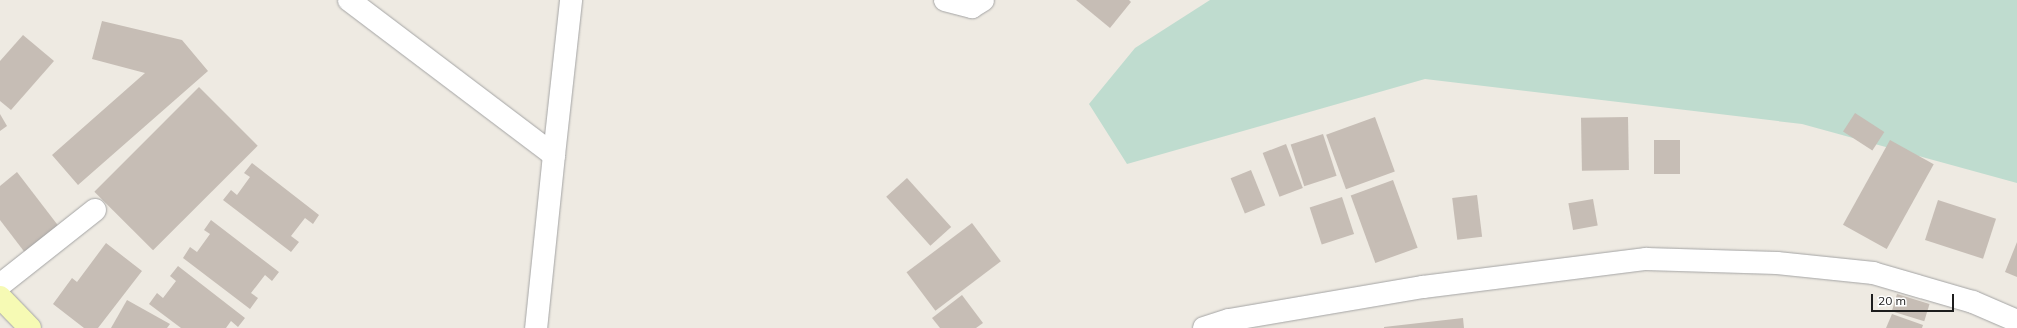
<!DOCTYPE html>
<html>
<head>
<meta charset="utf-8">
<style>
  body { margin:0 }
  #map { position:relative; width:2017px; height:328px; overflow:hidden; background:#eeeae2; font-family:Mulish,sans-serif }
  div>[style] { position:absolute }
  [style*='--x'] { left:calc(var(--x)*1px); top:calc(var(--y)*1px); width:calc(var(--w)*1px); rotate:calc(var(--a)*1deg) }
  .wetland>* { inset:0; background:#bfdccf }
  .building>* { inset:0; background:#c6bdb5; transform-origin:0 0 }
  .roads { filter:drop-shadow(0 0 1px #a4a4a4) drop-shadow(0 0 1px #a4a4a4) }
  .street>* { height:22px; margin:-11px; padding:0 11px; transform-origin:11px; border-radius:11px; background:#fff }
  .secondary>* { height:22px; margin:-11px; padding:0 11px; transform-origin:11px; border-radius:11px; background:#f6fab4 }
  span { translate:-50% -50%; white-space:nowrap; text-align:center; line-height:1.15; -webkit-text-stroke:4px #fff; paint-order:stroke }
  .scale { position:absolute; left:1871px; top:294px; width:83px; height:18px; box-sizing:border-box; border:2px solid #1d1d1d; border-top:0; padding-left:5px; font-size:12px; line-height:14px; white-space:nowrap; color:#1d1d1d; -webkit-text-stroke:3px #fff; paint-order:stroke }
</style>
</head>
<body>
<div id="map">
  <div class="wetland">
    <i style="clip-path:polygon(1210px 0,2017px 0,2017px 183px,1802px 124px,1425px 79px,1127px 164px,1089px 104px,1135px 48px)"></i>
  </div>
  <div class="building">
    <i style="clip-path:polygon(1076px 0,1129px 0,1131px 2px,1110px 28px)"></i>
    <i style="clip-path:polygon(102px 21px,182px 40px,208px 71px,78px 185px,52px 155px,145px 73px,92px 59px)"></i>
    <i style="clip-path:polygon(23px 35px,54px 61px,11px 110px,0 101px,0 61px)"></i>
    <i style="left:199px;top:87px;width:83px;height:148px;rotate:45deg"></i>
    <i style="left:1855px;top:113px;width:35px;height:22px;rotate:33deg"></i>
    <i style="clip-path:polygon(0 114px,7px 126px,0 131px)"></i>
    <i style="left:1375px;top:117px;width:58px;height:52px;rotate:70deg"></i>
    <i style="left:1628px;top:117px;width:53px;height:47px;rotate:89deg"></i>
    <i style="left:1323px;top:134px;width:44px;height:34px;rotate:72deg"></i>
    <i style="left:1654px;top:140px;width:26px;height:34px"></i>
    <i style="left:1890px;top:140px;width:50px;height:97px;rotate:29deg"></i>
    <i style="left:1286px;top:144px;width:47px;height:25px;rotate:69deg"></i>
    <i style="clip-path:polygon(252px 163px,319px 215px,313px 224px,305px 218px,291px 236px,299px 242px,291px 252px,223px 200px,231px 190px,237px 195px,250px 177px,244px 173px)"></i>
    <i style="left:1251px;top:170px;width:38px;height:22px;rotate:68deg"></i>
    <i style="clip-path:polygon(17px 172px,60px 228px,26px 254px,0 220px,0 186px)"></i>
    <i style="left:907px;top:178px;width:66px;height:28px;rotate:48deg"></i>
    <i style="left:1393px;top:180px;width:72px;height:45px;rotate:70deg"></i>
    <i style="left:1477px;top:195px;width:42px;height:25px;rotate:83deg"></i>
    <i style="left:1342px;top:197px;width:39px;height:34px;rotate:72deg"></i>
    <i style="left:1593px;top:199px;width:27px;height:25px;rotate:80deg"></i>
    <i style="left:1938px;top:200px;width:61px;height:42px;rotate:18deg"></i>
    <i style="clip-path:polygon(211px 220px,279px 272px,272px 281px,265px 275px,251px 293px,258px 298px,250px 309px,183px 258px,190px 247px,197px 252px,210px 234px,204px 230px)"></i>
    <i style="left:972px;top:223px;width:48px;height:82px;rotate:53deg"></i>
    <i style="clip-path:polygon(2017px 242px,2017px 277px,2005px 272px)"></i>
    <i style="clip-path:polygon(106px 243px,142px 271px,98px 328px,84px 328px,53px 304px,72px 278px,77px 282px)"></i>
    <i style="clip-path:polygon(178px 266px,245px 318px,238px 327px,231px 321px,226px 328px,181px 328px,149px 304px,157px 293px,163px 298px,176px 281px,170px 276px)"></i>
    <i style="left:1897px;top:294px;width:34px;height:18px;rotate:17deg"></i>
    <i style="clip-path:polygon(962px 295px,983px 323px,976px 328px,940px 328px,932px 318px)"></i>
    <i style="clip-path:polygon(127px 300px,170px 324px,167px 328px,111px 328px)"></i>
    <i style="clip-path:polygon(1892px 314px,1923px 325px,1922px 328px,1886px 328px)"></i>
    <i style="clip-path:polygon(1463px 318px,1464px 328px,1384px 328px,1384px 327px)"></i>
  </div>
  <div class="roads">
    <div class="street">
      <i style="--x:349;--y:0;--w:257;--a:37.1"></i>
      <i style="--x:554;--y:155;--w:174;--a:95.9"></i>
      <i style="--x:945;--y:0;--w:28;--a:15"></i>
      <i style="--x:972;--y:7;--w:13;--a:-32"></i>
      <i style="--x:554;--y:155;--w:156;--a:-83.7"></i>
      <i style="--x:0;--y:285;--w:121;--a:-38.3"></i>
      <i style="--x:1204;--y:328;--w:26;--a:-18"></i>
      <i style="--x:1229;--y:320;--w:197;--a:-9.7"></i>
      <i style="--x:1423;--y:287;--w:225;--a:-7.2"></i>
      <i style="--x:1646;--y:259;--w:131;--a:1.7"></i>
      <i style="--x:1777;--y:263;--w:97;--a:5.9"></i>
      <i style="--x:1873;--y:273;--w:104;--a:16.2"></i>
      <i style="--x:1973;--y:302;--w:48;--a:23.4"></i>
    </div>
    <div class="secondary">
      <i style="--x:0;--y:297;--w:43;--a:45.9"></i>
    </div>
  </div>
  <div class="scale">20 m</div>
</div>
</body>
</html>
